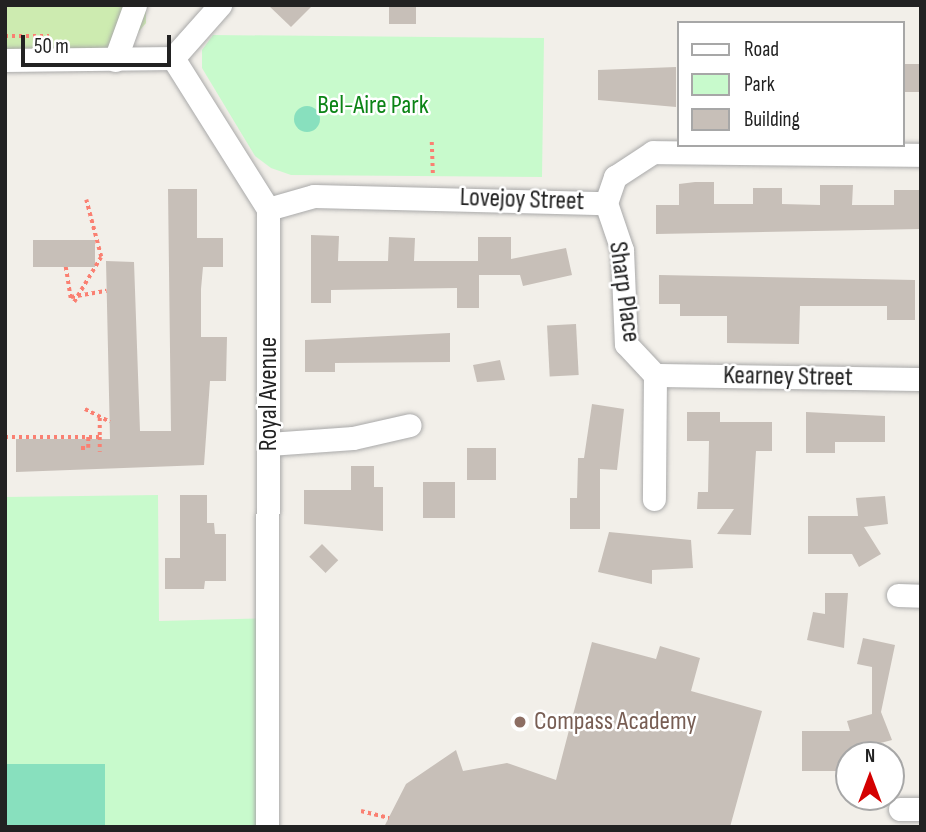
<!DOCTYPE html>
<html>
<head>
<meta charset="utf-8">
<style>
  body { margin:0 }
  #map { position:relative; width:926px; height:832px; overflow:hidden; background:#f2efe9; font-family:"Sofia Sans Condensed",sans-serif }
  div>[style] { position:absolute }
  [style*='--x'] { left:calc(var(--x)*1px); top:calc(var(--y)*1px); width:calc(var(--w)*1px); rotate:calc(var(--a)*1deg) }
  .grass>* { inset:0; background:#cdebb0 }
  .park>* { inset:0; background:#c8facc }
  .pitch>* { inset:0; background:#88e0be; transform-origin:0 0 }
  .round { border-radius:50% }
  .building>* { inset:0; background:#c7bfb8; transform-origin:0 0 }
  .path>* { height:3.5px; margin-top:-1.75px; transform-origin:0; background:repeating-linear-gradient(90deg,#fa8072 0 3.5px,transparent 0 7px) }
  .roads { filter:drop-shadow(0 0 2px #a9a9a9) drop-shadow(0 0 2px #a9a9a9) }
  .minor>* { height:23px; margin:-11.5px; padding:0 11.5px; transform-origin:11.5px; border-radius:11.5px; background:#fff }
  .dots>* { width:19px; height:19px; translate:-50% -50%; box-sizing:border-box; border:4px solid #fff; border-radius:50% }
  span { translate:-50% -50%; white-space:nowrap; text-align:center; line-height:1.15; -webkit-text-stroke:5px #fff; paint-order:stroke }
  .park-label { font-size:26px; color:#0c8416 }
  .street-label { font-size:26px; color:#222 }
  .education-label { font-size:26px; color:#785e54 }
  .left { translate:0 -50%; text-align:left }
  .frame { position:absolute; inset:0; border:7px solid #222; pointer-events:none }
  .legend { position:absolute; left:677px; top:21px; width:228px; height:126px; box-sizing:border-box; background:#fff; border:2px solid #a7a7a7; margin:0; padding:9px 12px; list-style:none; font-size:21px; color:#222 }
  .legend li { display:flex; align-items:center; gap:14px; height:35px }
  .legend b { width:35px; border:2px solid #a7a7a7 }
  .north { position:absolute; left:835px; top:741px; width:70px; height:70px; box-sizing:border-box; background:#fff; border:2px solid #a7a7a7; border-radius:50%; rotate:0deg; font-size:19px; font-weight:700; line-height:28px; text-align:center; color:#222 }
  .north::after { content:''; display:block; margin:auto; width:24px; height:32px; background:#d40000; clip-path:polygon(50% 0,100% 100%,50% 72%,0 100%) }
  .scale { position:absolute; left:21px; top:35px; width:150px; height:32px; box-sizing:border-box; border:4px solid #222; border-top:0; padding-left:9px; font-size:21px; line-height:24px; white-space:nowrap; color:#222; -webkit-text-stroke:5px #fff; paint-order:stroke }
</style>
</head>
<body>
<div id="map">
  <div class="grass">
    <i style="clip-path:polygon(5px 5px,146px 5px,146px 23px,115px 60px,5px 60px)"></i>
  </div>
  <div class="park">
    <i style="clip-path:polygon(213px 35px,544px 38px,542px 177px,291px 175px,271px 168px,255px 156px,202px 68px,202px 50px)"></i>
    <i style="clip-path:polygon(158px 495px,159px 621px,271px 618px,267px 827px,5px 827px,5px 497px)"></i>
  </div>
  <div class="pitch">
    <i class="round" style="left:294px;top:106px;width:26px;height:26px"></i>
    <i style="left:5px;top:764px;width:100px;height:63px"></i>
  </div>
  <div class="building">
    <i style="clip-path:polygon(268px 5px,313px 5px,291px 27px)"></i>
    <i style="left:389px;top:5px;width:27px;height:19px"></i>
    <i style="left:903px;top:64px;width:18px;height:28px"></i>
    <i style="clip-path:polygon(676px 67px,676px 107px,598px 100px,598px 70px)"></i>
    <i style="clip-path:polygon(695px 182px,714px 182px,714px 204px,753px 204px,753px 188px,782px 188px,782px 204px,820px 205px,820px 185px,853px 185px,852px 205px,894px 205px,894px 190px,920px 190px,920px 229px,656px 234px,656px 205px,679px 205px,679px 184px)"></i>
    <i style="clip-path:polygon(168px 189px,197px 189px,197px 238px,223px 238px,223px 267px,203px 267px,201px 289px,201px 337px,227px 337px,226px 381px,210px 381px,204px 465px,16px 472px,16px 439px,110px 439px,106px 261px,134px 262px,140px 431px,171px 431px)"></i>
    <i style="clip-path:polygon(311px 235px,339px 236px,338px 261px,388px 261px,389px 237px,415px 238px,414px 261px,478px 261px,478px 237px,511px 237px,511px 259px,566px 248px,572px 275px,523px 286px,520px 275px,479px 275px,479px 308px,457px 308px,457px 288px,331px 290px,331px 303px,311px 303px)"></i>
    <i style="left:33px;top:240px;width:62px;height:27px"></i>
    <i style="clip-path:polygon(659px 275px,915px 280px,915px 320px,887px 320px,887px 306px,800px 306px,799px 344px,727px 343px,727px 316px,680px 316px,680px 304px,659px 304px)"></i>
    <i style="left:576px;top:324px;width:51px;height:29px;rotate:87deg"></i>
    <i style="clip-path:polygon(450px 333px,450px 362px,335px 363px,335px 372px,305px 372px,305px 340px)"></i>
    <i style="clip-path:polygon(500px 360px,505px 380px,477px 382px,473px 365px)"></i>
    <i style="clip-path:polygon(592px 404px,624px 409px,617px 470px,600px 469px,600px 529px,570px 529px,570px 498px,577px 498px,578px 458px,584px 458px)"></i>
    <i style="clip-path:polygon(687px 412px,720px 412px,720px 422px,772px 422px,772px 451px,756px 451px,751px 535px,717px 534px,734px 509px,697px 509px,698px 492px,708px 492px,709px 441px,687px 441px)"></i>
    <i style="clip-path:polygon(806px 412px,885px 416px,885px 442px,835px 442px,835px 453px,806px 453px)"></i>
    <i style="left:467px;top:448px;width:29px;height:32px"></i>
    <i style="clip-path:polygon(351px 466px,374px 466px,374px 487px,383px 487px,383px 531px,304px 524px,304px 490px,351px 490px)"></i>
    <i style="left:423px;top:482px;width:32px;height:36px"></i>
    <i style="clip-path:polygon(180px 495px,207px 495px,207px 523px,214px 523px,215px 534px,226px 534px,226px 581px,205px 581px,204px 589px,165px 589px,165px 558px,180px 558px)"></i>
    <i style="clip-path:polygon(885px 496px,888px 524px,864px 527px,881px 554px,859px 567px,852px 554px,808px 554px,808px 516px,858px 516px,856px 498px)"></i>
    <i style="clip-path:polygon(609px 532px,691px 540px,693px 568px,652px 570px,652px 584px,598px 572px)"></i>
    <i style="left:322px;top:544px;width:23px;height:18px;rotate:45deg"></i>
    <i style="clip-path:polygon(825px 593px,848px 593px,844px 648px,807px 640px,813px 612px,825px 614px)"></i>
    <i style="clip-path:polygon(863px 638px,895px 645px,881px 712px,892px 740px,865px 747px,870px 755px,849px 755px,849px 771px,802px 771px,802px 731px,850px 731px,847px 721px,872px 714px,872px 667px,857px 664px)"></i>
    <i style="clip-path:polygon(592px 642px,656px 659px,660px 646px,700px 658px,691px 691px,762px 711px,730px 827px,384px 827px,406px 784px,456px 750px,463px 771px,507px 763px,556px 780px)"></i>
  </div>
  <div class="path">
    <i style="--x:5;--y:36;--w:44;--a:0"></i>
    <i style="--x:432;--y:142;--w:35;--a:88"></i>
    <i style="--x:66;--y:267;--w:33;--a:81"></i>
    <i style="--x:71;--y:297;--w:36;--a:-10"></i>
    <i style="--x:74;--y:302;--w:52;--a:-59"></i>
    <i style="--x:101;--y:257;--w:59;--a:-104.7"></i>
    <i style="--x:85;--y:409;--w:28;--a:27"></i>
    <i style="--x:100;--y:418;--w:19;--a:90"></i>
    <i style="--x:5;--y:437;--w:95;--a:0"></i>
    <i style="--x:100;--y:437;--w:15;--a:90"></i>
    <i style="--x:81;--y:448;--w:7;--a:0"></i>
    <i style="--x:88;--y:448;--w:11;--a:-90"></i>
    <i style="--x:361;--y:811;--w:29;--a:14"></i>
  </div>
  <div class="roads">
    <div class="minor">
      <i style="--x:173;--y:58;--w:178;--a:57.8"></i>
      <i style="--x:268;--y:209;--w:618;--a:90.09"></i>
      <i style="--x:173;--y:58;--w:71;--a:-48.4"></i>
      <i style="--x:5;--y:60;--w:168;--a:-0.7"></i>
      <i style="--x:115;--y:60;--w:59;--a:-70"></i>
      <i style="--x:606;--y:203;--w:28;--a:-71"></i>
      <i style="--x:615;--y:177;--w:45;--a:-33.3"></i>
      <i style="--x:653;--y:152;--w:268;--a:0.6"></i>
      <i style="--x:606;--y:203;--w:50;--a:71.2"></i>
      <i style="--x:622;--y:250;--w:94;--a:87.6"></i>
      <i style="--x:626;--y:344;--w:42;--a:46.9"></i>
      <i style="--x:655;--y:375;--w:124;--a:90.5"></i>
      <i style="--x:268;--y:209;--w:48;--a:-15.8"></i>
      <i style="--x:314;--y:196;--w:292;--a:1.4"></i>
      <i style="--x:655;--y:375;--w:266;--a:0.9"></i>
      <i style="--x:269;--y:444;--w:84;--a:-4.1"></i>
      <i style="--x:353;--y:438;--w:58;--a:-12.8"></i>
      <i style="--x:898;--y:595;--w:23;--a:2"></i>
      <i style="--x:900;--y:809;--w:21;--a:0"></i>
    </div>
  </div>
  <div class="dots">
    <i style="left:520px;top:722px;background:#8d6e63"></i>
  </div>
  <div class="park-label">
    <span style="left:373px;top:106px">Bel-Aire Park</span>
  </div>
  <div class="street-label">
    <span style="left:522px;top:200px;rotate:2deg">Lovejoy Street</span>
    <span style="left:624px;top:292px;rotate:82deg">Sharp Place</span>
    <span style="left:788px;top:377px;rotate:1deg">Kearney Street</span>
    <span style="left:269px;top:394px;rotate:-90deg">Royal Avenue</span>
  </div>
  <div class="education-label">
    <span class="left" style="left:534px;top:722px">Compass Academy</span>
  </div>
  <div class="frame"></div>
  <ul class="legend">
  <li><b style="height:9px;background:#fff"></b>Road</li>
  <li><b style="height:19px;background:#c8facc"></b>Park</li>
  <li><b style="height:19px;background:#c7bfb8"></b>Building</li>
  </ul>
  <div class="north">N</div>
  <div class="scale">50 m</div>
</div>
</body>
</html>
